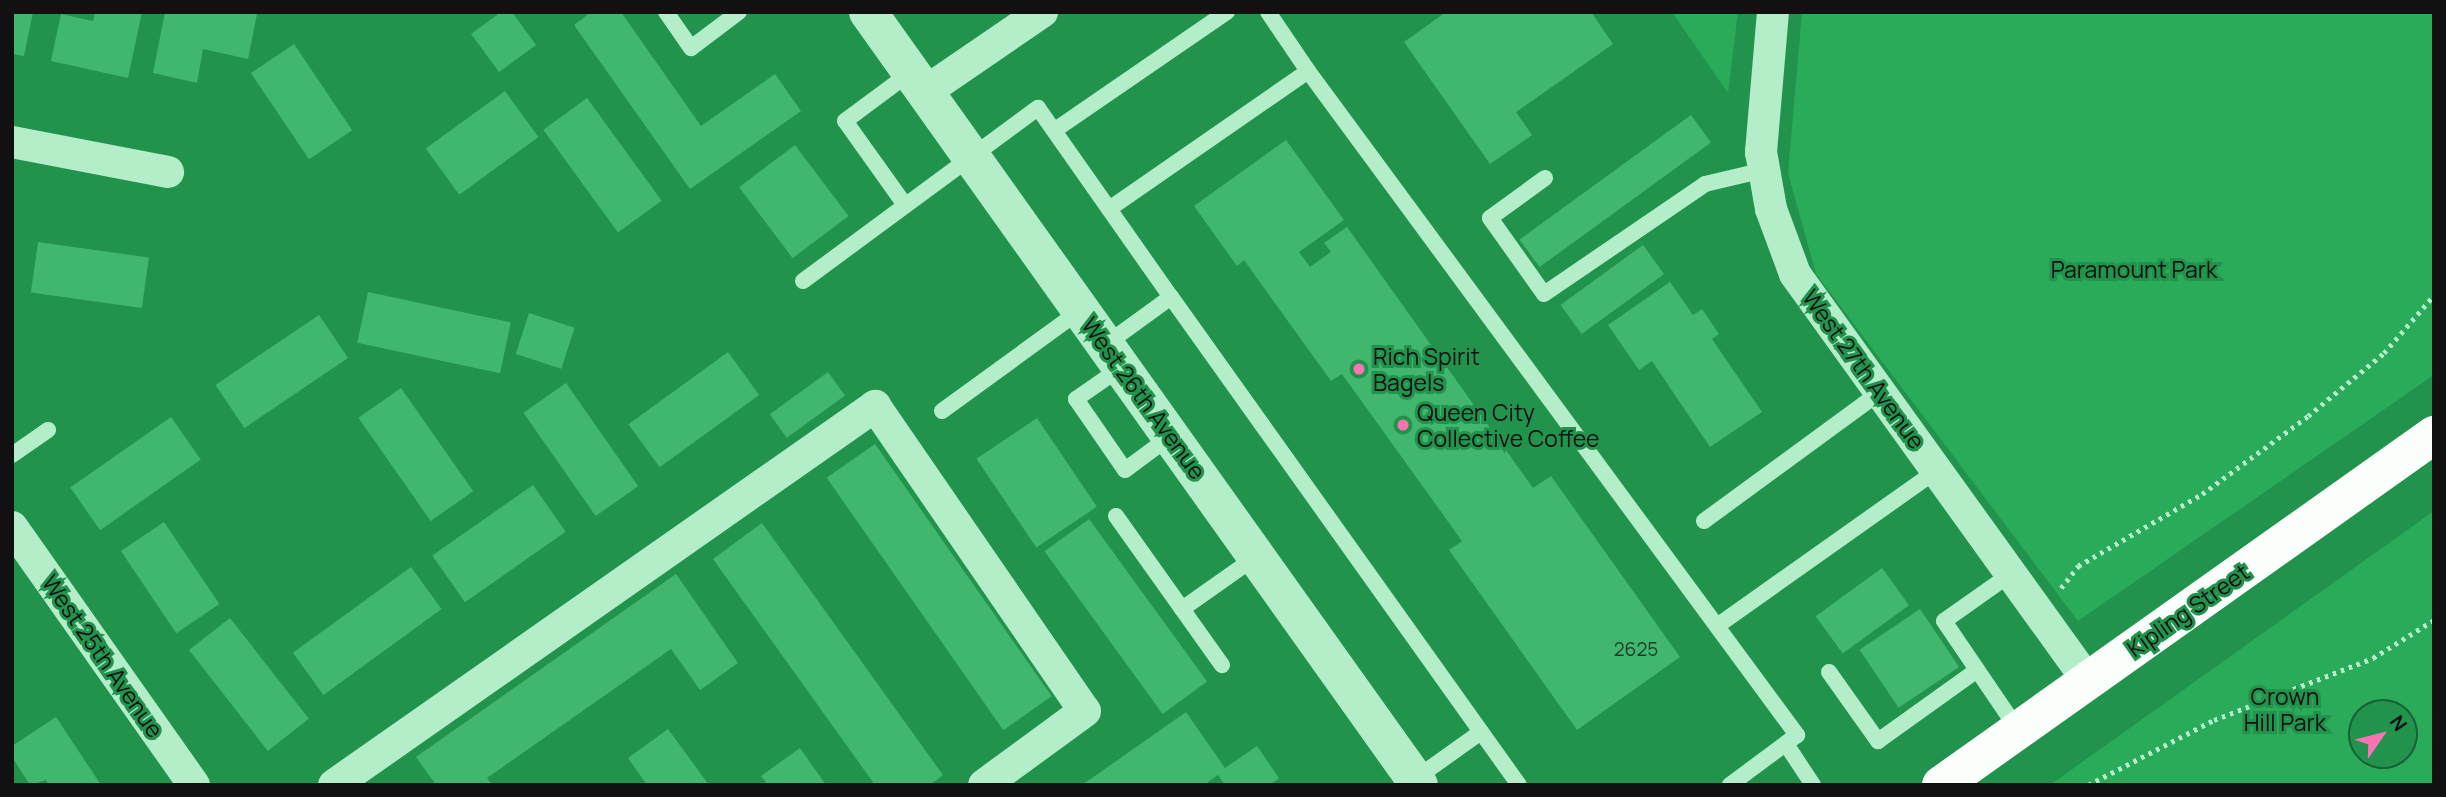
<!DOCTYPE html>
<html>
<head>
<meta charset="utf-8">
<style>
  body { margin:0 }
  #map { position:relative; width:2446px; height:797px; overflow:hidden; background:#21934d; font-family:Manrope,sans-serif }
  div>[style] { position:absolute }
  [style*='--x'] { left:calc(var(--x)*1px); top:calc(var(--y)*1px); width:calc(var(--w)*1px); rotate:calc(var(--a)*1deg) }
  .green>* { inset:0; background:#2aab5a }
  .building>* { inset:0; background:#41b66e; transform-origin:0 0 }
  .path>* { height:4.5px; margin-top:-2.25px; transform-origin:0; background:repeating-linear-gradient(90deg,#b3eec9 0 3.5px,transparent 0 8.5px) }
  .service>* { height:16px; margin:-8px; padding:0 8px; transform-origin:8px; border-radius:8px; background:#b3eec9 }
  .minor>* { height:32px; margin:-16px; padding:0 16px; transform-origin:16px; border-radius:16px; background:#b3eec9 }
  .tertiary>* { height:38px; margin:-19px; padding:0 19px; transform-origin:19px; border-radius:19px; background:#b3eec9 }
  .primary>* { height:38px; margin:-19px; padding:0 19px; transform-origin:19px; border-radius:19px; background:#fafffc }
  .dots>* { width:19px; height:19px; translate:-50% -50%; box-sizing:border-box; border:4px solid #21934d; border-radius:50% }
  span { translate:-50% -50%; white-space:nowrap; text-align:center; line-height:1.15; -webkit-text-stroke:6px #21934d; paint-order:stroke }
  .number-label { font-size:19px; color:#1d3a28 }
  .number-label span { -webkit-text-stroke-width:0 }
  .park-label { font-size:23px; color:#111 }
  .poi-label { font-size:23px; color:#111 }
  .left { translate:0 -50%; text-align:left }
  .street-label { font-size:23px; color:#111 }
  .frame { position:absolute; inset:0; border:14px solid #111; pointer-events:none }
  .north { position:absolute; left:2348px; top:699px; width:70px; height:70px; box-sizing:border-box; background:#21934d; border:2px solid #1b5f35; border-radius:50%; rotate:55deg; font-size:19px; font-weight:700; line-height:28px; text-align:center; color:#111 }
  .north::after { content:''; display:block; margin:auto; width:24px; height:32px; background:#fa74b3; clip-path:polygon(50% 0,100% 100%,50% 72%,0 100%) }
</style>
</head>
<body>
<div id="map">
  <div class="green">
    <i style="clip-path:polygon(1672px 12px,1738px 12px,1728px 93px)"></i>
    <i style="clip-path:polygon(1802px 12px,2434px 12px,2434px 375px,2078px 621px,1816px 274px,1788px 173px)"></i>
    <i style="clip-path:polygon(evenodd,2434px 511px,2434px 785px,2050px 785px,2434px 511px,2362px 713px,2404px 713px,2404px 755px,2362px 755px,2362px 713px)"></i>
  </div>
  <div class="building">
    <i style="clip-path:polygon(12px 12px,33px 12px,24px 56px,12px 54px)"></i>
    <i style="clip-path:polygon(95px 12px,142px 12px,128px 78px,51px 61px,61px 14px,93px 21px)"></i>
    <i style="clip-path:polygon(165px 12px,257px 14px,248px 59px,203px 49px,197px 83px,153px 73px)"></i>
    <i style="clip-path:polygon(501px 12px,512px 12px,536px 45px,499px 72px,471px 34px)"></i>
    <i style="clip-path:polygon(591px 12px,621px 12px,701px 126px,775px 74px,801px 111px,690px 189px,574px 25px)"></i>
    <i style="clip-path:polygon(1446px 12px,1591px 12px,1613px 44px,1516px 112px,1532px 135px,1490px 164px,1404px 42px)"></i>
    <i style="left:294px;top:44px;width:104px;height:52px;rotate:56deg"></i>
    <i style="left:505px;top:91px;width:57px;height:98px;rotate:54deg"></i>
    <i style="left:587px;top:98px;width:127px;height:54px;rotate:54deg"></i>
    <i style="left:1691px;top:115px;width:34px;height:212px;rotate:54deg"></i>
    <i style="clip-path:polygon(1286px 140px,1344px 220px,1299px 252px,1310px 267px,1331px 252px,1324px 243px,1347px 227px,1533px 488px,1551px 476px,1680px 657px,1577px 730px,1449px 550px,1462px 541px,1342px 374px,1331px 381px,1244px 260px,1237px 266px,1194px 206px)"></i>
    <i style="left:795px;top:145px;width:89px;height:70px;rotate:53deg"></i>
    <i style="left:38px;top:242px;width:112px;height:51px;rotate:8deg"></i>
    <i style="left:1643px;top:245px;width:36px;height:102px;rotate:54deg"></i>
    <i style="clip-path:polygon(1670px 282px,1693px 315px,1702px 309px,1719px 334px,1712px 339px,1762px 412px,1710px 447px,1652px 361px,1639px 370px,1608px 325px)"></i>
    <i style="left:368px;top:292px;width:146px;height:52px;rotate:12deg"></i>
    <i style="left:529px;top:313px;width:48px;height:43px;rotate:18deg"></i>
    <i style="left:319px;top:315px;width:52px;height:125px;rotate:56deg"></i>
    <i style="left:728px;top:352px;width:53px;height:123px;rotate:54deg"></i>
    <i style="left:828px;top:372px;width:29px;height:72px;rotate:54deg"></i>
    <i style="left:566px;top:383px;width:126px;height:52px;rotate:55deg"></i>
    <i style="left:401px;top:388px;width:126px;height:52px;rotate:55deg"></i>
    <i style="left:171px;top:417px;width:52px;height:123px;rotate:55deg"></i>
    <i style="left:1037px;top:418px;width:107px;height:73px;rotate:56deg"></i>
    <i style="left:875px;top:444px;width:308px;height:59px;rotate:55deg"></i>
    <i style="left:533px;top:485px;width:57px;height:123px;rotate:55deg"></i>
    <i style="left:1089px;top:519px;width:201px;height:55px;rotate:54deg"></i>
    <i style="left:164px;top:522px;width:99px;height:52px;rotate:56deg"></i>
    <i style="clip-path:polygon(762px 523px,943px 775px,930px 785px,875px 785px,713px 559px)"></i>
    <i style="left:411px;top:567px;width:52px;height:146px;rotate:54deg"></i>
    <i style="left:1882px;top:568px;width:46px;height:82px;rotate:54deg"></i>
    <i style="clip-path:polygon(676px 574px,738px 663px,700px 690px,671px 649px,487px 778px,492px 785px,436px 785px,416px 757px)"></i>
    <i style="left:1920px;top:609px;width:70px;height:73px;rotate:56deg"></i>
    <i style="left:230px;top:618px;width:128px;height:52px;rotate:52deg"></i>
    <i style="clip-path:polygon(1186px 712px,1225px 768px,1257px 746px,1279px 778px,1270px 785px,1225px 785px,1218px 775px,1204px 785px,1082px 785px)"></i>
    <i style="clip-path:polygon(56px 717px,101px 785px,49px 785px,46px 780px,30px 785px,12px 757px,12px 746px)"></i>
    <i style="clip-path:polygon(668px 729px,709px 785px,647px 785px,628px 758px)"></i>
    <i style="clip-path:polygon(800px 748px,826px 785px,768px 785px,761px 776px)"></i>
  </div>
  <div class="path">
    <i style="--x:2061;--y:588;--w:28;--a:-52"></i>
    <i style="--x:2078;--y:566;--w:143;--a:-30.1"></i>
    <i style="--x:2202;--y:494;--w:132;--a:-36.3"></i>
    <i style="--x:2308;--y:416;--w:99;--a:-39.7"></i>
    <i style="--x:2384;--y:353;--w:77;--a:-49.2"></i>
    <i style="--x:2088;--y:785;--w:142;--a:-27.3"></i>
    <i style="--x:2214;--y:720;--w:171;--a:-21.3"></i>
    <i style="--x:2373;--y:658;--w:72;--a:-31.9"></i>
  </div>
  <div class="service">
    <i style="--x:666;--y:12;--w:44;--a:55.2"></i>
    <i style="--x:691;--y:48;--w:60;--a:-36.9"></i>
    <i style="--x:1268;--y:12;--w:71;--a:55.9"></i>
    <i style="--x:1055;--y:130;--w:209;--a:-34.5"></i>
    <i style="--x:1545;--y:178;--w:68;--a:144"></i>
    <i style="--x:1490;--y:218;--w:93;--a:54.6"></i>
    <i style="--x:1544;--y:294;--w:195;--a:-34.3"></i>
    <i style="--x:1705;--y:184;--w:61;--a:-13.3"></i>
    <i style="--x:905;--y:205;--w:103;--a:-125.5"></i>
    <i style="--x:845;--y:121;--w:82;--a:-36.6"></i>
    <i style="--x:1109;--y:209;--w:242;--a:-34.7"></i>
    <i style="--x:1308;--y:71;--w:825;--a:53.63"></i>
    <i style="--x:1797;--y:735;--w:84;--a:143.3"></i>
    <i style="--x:803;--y:281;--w:292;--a:-36.4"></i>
    <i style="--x:1038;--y:108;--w:231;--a:54.9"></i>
    <i style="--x:1171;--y:297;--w:82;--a:144"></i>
    <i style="--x:1171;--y:297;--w:599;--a:54.51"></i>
    <i style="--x:1122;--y:367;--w:56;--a:145.2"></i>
    <i style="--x:1076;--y:399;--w:86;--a:55.4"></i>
    <i style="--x:1125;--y:470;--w:57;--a:-36.5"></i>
    <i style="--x:942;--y:411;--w:172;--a:-36"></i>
    <i style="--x:12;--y:455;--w:44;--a:-34.8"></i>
    <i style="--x:1116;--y:516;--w:183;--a:54.6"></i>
    <i style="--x:1704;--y:521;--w:218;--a:-36.2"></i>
    <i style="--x:2012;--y:573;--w:83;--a:144.8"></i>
    <i style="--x:1944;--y:621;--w:132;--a:55.8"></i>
    <i style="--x:1182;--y:609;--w:92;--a:-35.2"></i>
    <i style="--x:1717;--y:626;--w:270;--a:-35.3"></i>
    <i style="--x:1829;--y:672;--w:85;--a:54.6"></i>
    <i style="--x:1878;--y:741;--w:122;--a:-35.6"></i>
    <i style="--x:1786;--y:744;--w:49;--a:56.6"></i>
    <i style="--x:1415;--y:779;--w:81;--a:-35.5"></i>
  </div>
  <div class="minor">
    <i style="--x:1773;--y:12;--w:141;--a:94.9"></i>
    <i style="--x:1761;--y:152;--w:58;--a:80"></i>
    <i style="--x:1771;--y:209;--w:69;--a:69.7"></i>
    <i style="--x:1795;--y:274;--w:501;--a:54.25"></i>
    <i style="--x:925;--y:92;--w:142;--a:-34.4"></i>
    <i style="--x:12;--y:142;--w:159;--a:10.9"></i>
    <i style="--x:12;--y:527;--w:316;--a:54.8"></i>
    <i style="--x:334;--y:785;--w:661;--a:-35.01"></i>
    <i style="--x:875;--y:406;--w:370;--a:55.5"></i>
    <i style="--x:1085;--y:711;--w:125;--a:143.8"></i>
  </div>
  <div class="tertiary">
    <i style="--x:868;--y:12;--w:949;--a:54.52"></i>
  </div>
  <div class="primary">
    <i style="--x:1941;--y:785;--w:605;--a:-35.37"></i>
  </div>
  <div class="dots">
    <i style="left:1359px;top:369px;background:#fa74b3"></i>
    <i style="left:1403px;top:425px;background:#fa74b3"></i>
  </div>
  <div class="number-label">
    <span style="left:1636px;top:650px">2625</span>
  </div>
  <div class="park-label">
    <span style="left:2134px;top:269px">Paramount Park</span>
    <span style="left:2285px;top:709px">Crown<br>Hill Park</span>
  </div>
  <div class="poi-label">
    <span class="left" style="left:1373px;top:369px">Rich Spirit<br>Bagels</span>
    <span class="left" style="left:1417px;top:425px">Queen City<br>Collective Coffee</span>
  </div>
  <div class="street-label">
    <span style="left:1864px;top:369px;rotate:54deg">West 27th Avenue</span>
    <span style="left:1144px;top:398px;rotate:54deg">West 26th Avenue</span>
    <span style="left:2188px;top:610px;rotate:-35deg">Kipling Street</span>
    <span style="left:103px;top:656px;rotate:55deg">West 25th Avenue</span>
  </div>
  <div class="frame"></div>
  <div class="north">N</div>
</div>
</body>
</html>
